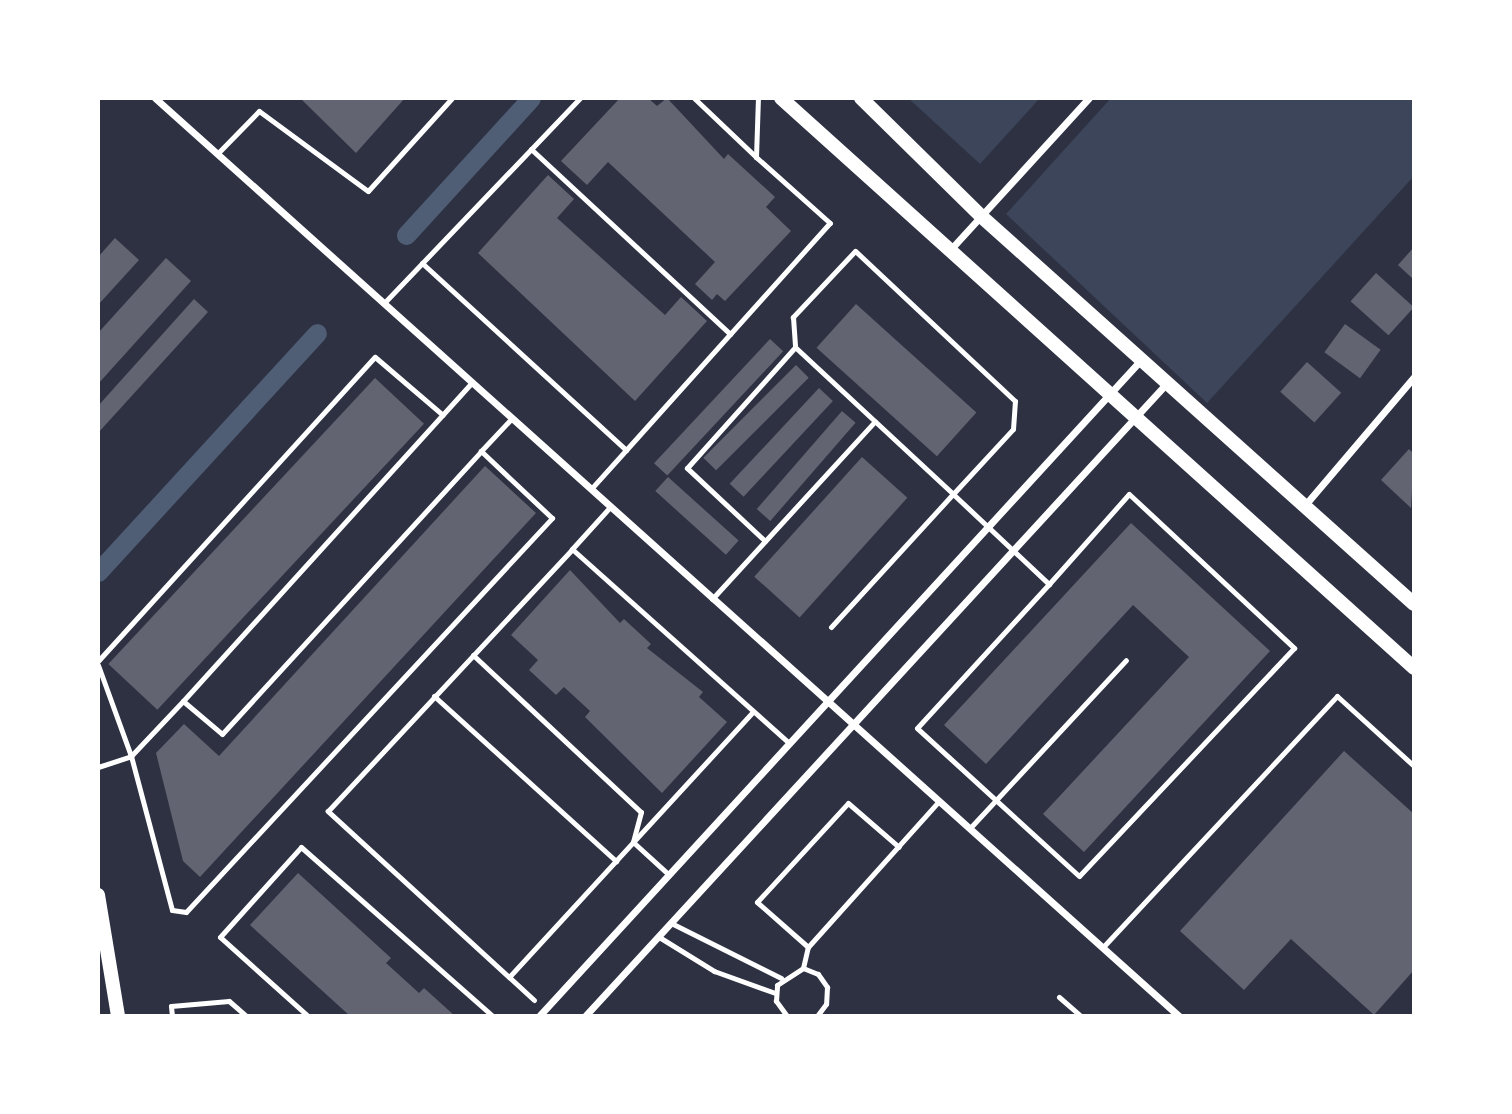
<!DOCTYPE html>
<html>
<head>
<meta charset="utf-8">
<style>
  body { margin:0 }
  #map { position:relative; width:1512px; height:1114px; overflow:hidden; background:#2d3142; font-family:"Public Sans",sans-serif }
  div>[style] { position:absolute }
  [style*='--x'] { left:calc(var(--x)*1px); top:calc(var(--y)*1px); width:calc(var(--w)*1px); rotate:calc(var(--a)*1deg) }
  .green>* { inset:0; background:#3c4559 }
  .canal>* { height:19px; margin:-9.5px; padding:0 9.5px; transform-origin:9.5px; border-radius:9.5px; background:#4f5d75 }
  .building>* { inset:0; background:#626471; transform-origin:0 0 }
  .service>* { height:5px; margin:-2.5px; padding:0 2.5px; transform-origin:2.5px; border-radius:2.5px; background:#fff }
  .minor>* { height:7px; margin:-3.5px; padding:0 3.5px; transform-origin:3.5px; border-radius:3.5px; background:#fff }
  .secondary>* { height:14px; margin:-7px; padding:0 7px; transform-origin:7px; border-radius:7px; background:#fff }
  span { translate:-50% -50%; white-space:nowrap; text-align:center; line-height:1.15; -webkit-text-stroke:7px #fff; paint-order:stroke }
  .frame { position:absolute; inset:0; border:100px solid #fff; pointer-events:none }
</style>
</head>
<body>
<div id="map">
  <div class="green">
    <i style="clip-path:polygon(908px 98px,1040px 98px,980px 164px)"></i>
    <i style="clip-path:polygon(1111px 98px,1414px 98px,1414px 176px,1207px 403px,1006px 214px)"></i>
  </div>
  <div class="canal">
    <i style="--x:406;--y:235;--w:185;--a:-47.6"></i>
    <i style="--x:98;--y:572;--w:324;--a:-47.5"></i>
  </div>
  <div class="building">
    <i style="clip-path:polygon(300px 98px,405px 98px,356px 153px)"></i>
    <i style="clip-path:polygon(620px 98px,648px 98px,657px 106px,667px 98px,724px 159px,728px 154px,775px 197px,766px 207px,791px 231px,725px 301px,717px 294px,712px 300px,695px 284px,715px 262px,608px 162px,587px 185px,561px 161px)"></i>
    <i style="clip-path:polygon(548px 175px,574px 199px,557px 218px,665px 315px,681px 297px,707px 321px,635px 401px,478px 253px)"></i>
    <i style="clip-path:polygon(115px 238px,139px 260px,98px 305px,98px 257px)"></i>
    <i style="clip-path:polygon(1414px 247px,1414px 280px,1398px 265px)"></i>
    <i style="clip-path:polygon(166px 258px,191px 281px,98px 384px,98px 333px)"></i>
    <i style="left:1376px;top:273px;width:51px;height:38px;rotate:42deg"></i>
    <i style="clip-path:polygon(194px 299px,208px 312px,98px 433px,98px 406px)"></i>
    <i style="left:856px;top:304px;width:162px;height:59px;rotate:42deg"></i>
    <i style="left:1345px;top:324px;width:44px;height:35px;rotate:36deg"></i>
    <i style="left:770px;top:339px;width:18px;height:170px;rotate:43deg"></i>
    <i style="left:1307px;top:362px;width:46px;height:40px;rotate:42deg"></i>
    <i style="left:796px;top:365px;width:18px;height:131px;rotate:45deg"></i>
    <i style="left:375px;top:378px;width:67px;height:391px;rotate:43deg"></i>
    <i style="left:819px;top:388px;width:19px;height:131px;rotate:43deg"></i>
    <i style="left:842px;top:411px;width:18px;height:130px;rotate:41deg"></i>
    <i style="clip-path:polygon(1409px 449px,1414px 454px,1411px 508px,1381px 480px)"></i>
    <i style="left:862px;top:457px;width:61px;height:161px;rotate:42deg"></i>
    <i style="clip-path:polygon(485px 466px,536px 513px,200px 877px,183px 861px,156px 753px,184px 724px,219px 756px)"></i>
    <i style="left:668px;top:477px;width:95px;height:19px;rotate:42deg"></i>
    <i style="clip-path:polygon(1131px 523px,1270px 651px,1084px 852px,1043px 814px,1189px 657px,1133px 605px,986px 764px,944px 725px)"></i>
    <i style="clip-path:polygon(570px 570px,620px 623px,624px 619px,651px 644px,647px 648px,703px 692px,699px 697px,727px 722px,662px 793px,585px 717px,590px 711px,564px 687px,556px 695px,529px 670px,538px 660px,511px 635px)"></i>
    <i style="clip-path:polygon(1344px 751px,1414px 814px,1414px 970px,1374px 1015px,1291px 939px,1244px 990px,1180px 931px)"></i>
    <i style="clip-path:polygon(298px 873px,391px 958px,386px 963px,419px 993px,424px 988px,455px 1016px,350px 1016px,250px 925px)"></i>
  </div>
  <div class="service">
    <i style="--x:694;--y:98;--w:86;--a:43.6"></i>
    <i style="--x:756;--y:157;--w:59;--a:-88.1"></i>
    <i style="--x:531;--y:149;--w:272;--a:42.9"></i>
    <i style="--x:217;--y:154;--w:60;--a:-45.7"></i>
    <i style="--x:259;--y:111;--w:135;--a:36.3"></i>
    <i style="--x:368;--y:191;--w:125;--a:-47.9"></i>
    <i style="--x:422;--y:263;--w:277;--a:42.5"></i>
    <i style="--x:626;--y:450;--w:52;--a:131.9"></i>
    <i style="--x:384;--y:303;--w:284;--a:-46.3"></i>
    <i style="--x:626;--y:450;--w:305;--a:-48.1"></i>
    <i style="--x:830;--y:223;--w:99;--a:-138.3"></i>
    <i style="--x:610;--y:507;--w:57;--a:132.1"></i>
    <i style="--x:572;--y:549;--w:291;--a:41.8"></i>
    <i style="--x:765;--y:541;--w:107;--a:-136.9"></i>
    <i style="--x:687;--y:468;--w:162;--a:-48.2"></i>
    <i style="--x:712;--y:599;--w:241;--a:-47.5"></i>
    <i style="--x:831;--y:627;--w:180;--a:-47.5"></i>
    <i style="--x:953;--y:494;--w:88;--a:-47.3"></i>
    <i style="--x:1013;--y:429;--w:28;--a:-86"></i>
    <i style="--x:1015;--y:401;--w:219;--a:-136.8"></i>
    <i style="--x:855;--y:251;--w:91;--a:133.2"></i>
    <i style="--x:793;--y:317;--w:30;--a:86"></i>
    <i style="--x:795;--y:347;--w:216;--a:42.9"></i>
    <i style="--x:953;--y:494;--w:132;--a:43.2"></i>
    <i style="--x:1049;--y:584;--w:120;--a:-48.4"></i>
    <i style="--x:1129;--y:494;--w:226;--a:43"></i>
    <i style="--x:1294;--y:648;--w:313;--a:133.3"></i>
    <i style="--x:1079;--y:876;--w:219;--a:-137.6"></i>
    <i style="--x:917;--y:728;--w:195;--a:-47.5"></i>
    <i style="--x:473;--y:655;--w:230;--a:43.1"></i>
    <i style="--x:641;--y:812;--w:31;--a:105"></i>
    <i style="--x:633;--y:842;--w:47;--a:42.4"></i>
    <i style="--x:98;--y:661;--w:411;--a:-47.7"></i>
    <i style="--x:375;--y:357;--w:89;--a:40.5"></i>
    <i style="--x:98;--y:665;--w:97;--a:70.1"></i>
    <i style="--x:131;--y:756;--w:76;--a:-46.6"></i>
    <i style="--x:183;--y:701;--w:51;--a:40.2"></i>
    <i style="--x:222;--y:734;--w:384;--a:-47.5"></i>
    <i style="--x:434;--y:696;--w:246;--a:42.2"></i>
    <i style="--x:183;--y:701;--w:430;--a:-47.8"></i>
    <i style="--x:98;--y:767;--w:35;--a:-18"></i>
    <i style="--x:131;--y:756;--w:159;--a:75.1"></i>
    <i style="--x:172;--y:910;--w:14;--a:8"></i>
    <i style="--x:186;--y:912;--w:538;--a:-47.11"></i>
    <i style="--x:552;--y:518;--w:98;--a:-136.7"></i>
    <i style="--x:481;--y:451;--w:45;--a:-46.8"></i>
    <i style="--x:970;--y:828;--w:229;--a:-47.1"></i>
    <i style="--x:671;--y:923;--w:123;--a:26.6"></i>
    <i style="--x:659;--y:937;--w:65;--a:31.7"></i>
    <i style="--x:714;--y:971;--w:65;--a:19.8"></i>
    <i style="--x:808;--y:947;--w:68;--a:-138.6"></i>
    <i style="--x:757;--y:902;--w:134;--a:-47.4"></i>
    <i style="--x:848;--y:803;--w:67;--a:40.8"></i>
    <i style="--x:1103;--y:947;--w:343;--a:-47"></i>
    <i style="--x:1337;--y:696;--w:104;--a:42.3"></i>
    <i style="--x:803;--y:968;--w:22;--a:-77"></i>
    <i style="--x:808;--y:947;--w:196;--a:-48.1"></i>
    <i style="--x:509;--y:977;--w:360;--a:-47.4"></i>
    <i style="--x:1059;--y:997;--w:29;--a:41"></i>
    <i style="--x:534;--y:1000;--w:280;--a:-137.5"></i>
    <i style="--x:328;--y:811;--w:358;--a:-47"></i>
    <i style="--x:172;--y:1016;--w:10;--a:-96"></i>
    <i style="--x:171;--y:1006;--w:58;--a:-4.9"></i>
    <i style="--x:229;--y:1001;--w:23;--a:41"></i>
    <i style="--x:308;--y:1016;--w:118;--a:-138.1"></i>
    <i style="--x:220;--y:937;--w:121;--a:-48"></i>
    <i style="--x:301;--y:847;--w:256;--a:41.4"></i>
    <i style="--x:787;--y:1016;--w:19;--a:-126"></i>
    <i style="--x:776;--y:1001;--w:16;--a:-86"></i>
    <i style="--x:777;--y:985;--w:31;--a:-33"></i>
    <i style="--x:803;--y:968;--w:16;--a:22"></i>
    <i style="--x:818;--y:974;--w:16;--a:55"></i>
    <i style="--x:827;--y:987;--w:17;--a:93"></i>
    <i style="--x:826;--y:1004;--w:15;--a:127"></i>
  </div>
  <div class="minor">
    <i style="--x:155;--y:98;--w:1375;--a:41.88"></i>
    <i style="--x:950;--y:250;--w:206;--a:-47.6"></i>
    <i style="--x:1305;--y:505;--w:168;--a:-49.6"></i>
    <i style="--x:539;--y:1016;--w:889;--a:-47.46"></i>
    <i style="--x:585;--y:1016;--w:858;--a:-47.41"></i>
  </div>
  <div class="secondary">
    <i style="--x:781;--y:98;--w:852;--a:42"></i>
    <i style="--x:861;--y:98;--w:170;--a:44.5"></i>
    <i style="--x:982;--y:217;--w:580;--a:41.86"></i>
    <i style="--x:98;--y:895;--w:123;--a:80.6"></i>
  </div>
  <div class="frame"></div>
</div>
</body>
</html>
